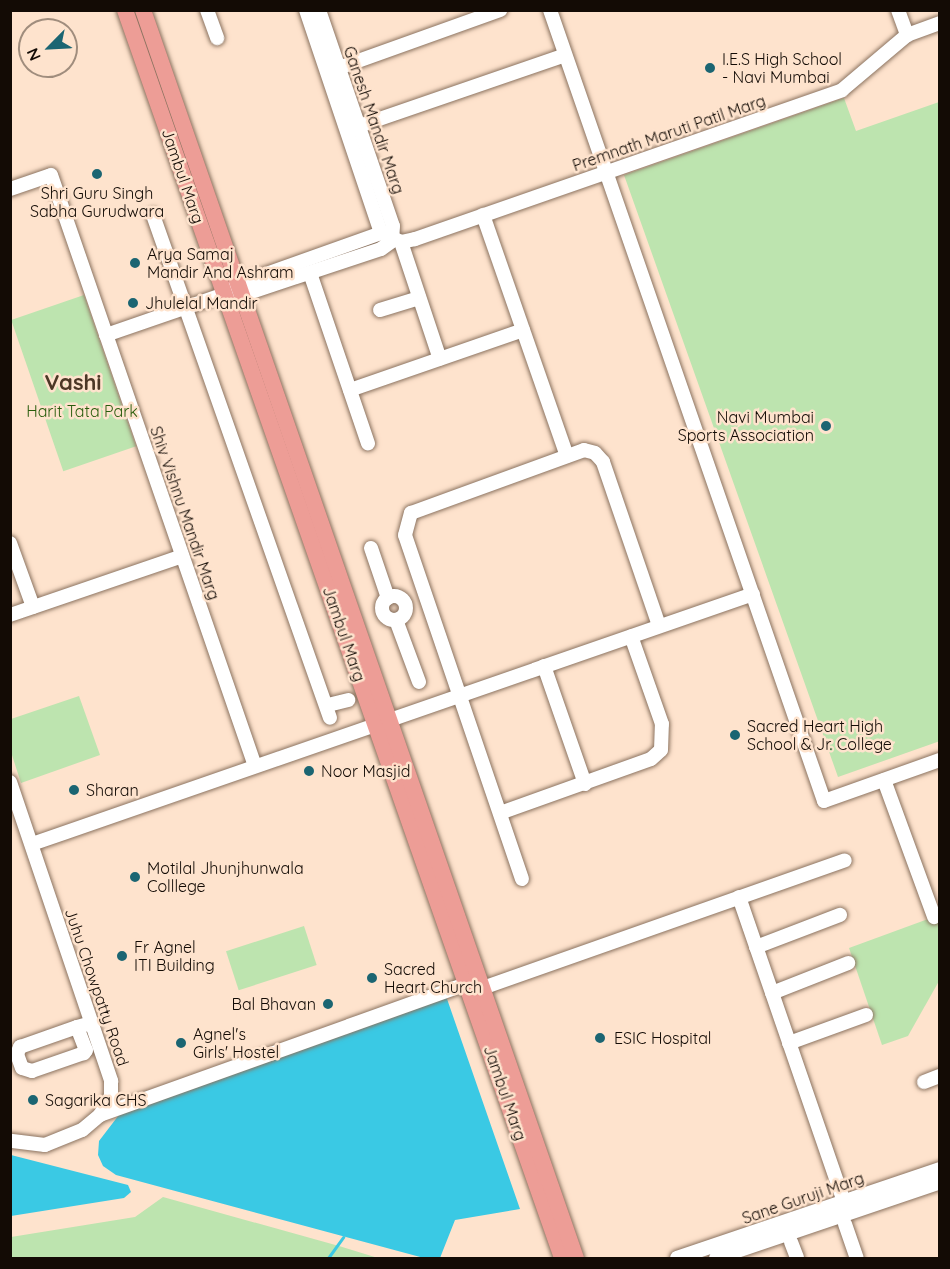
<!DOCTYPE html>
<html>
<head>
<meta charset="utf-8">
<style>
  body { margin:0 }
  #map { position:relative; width:950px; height:1269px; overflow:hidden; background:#fee3cd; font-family:Quicksand,sans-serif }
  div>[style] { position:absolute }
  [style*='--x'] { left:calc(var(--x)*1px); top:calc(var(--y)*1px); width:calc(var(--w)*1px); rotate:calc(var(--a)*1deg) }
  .green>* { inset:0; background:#bde4af; transform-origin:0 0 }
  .water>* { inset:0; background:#3ac9e4 }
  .stream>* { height:3px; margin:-1.5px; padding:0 1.5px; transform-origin:1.5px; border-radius:1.5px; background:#3ac9e4 }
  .roads { filter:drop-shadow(0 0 2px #8b7360) drop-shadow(0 0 2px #8b7360) }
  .minor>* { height:14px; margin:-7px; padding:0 7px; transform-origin:7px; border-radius:7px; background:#fff }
  .minor>.ring { margin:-7px; padding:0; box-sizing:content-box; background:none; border:14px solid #fff; border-radius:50% }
  .major>* { height:16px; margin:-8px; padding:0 8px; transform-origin:8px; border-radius:8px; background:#ed9d96 }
  .dots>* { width:16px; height:16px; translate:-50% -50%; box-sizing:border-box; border:3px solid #fee3cd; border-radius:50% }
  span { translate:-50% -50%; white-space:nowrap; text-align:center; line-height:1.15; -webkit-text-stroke:5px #fee3cd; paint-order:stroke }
  .poi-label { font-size:16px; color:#130b05 }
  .left { translate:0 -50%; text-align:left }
  .right { translate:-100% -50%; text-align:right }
  .street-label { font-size:16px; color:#130b05 }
  .park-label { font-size:16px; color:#295d0d }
  .district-label { font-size:22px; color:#4c3726; font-weight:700 }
  .frame { position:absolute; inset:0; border:12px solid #130b05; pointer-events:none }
  .north { position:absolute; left:18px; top:18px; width:60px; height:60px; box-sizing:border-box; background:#fee3cd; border:2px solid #a08d7d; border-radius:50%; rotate:246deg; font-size:16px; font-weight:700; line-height:24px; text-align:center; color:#130b05 }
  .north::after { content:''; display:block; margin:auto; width:21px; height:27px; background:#1b6572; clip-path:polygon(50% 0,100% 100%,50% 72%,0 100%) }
</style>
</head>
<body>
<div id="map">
  <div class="green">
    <i style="clip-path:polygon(844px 98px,856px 131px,939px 102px,940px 741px,838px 777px,624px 175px)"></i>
    <i style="left:84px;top:295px;width:160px;height:77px;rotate:71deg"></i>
    <i style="clip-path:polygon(79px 696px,100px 755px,21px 783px,11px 752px,11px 719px)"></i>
    <i style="clip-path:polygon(939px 915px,939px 981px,908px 1036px,882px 1045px,849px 948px)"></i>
    <i style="left:304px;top:926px;width:41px;height:82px;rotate:72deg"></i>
    <i style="clip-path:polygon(163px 1197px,339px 1246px,378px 1258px,11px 1258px,11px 1237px,135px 1217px)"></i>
  </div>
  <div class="water">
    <i style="clip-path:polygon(446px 996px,520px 1209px,455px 1220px,440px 1258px,424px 1258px,116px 1175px,103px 1166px,98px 1155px,99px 1141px,125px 1107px)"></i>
    <i style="clip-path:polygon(11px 1155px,128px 1185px,131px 1192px,124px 1198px,11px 1216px)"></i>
  </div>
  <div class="stream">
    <i style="--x:328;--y:1258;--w:26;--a:-54"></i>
  </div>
  <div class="roads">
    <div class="minor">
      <i style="--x:207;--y:10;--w:30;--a:70"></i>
      <i style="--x:306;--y:10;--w:235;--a:71.4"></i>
      <i style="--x:319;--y:10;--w:228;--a:71.1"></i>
      <i style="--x:393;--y:226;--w:15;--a:94"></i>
      <i style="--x:550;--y:10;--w:837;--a:70.89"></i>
      <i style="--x:824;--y:801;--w:123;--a:-19.5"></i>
      <i style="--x:898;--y:10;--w:27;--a:70"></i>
      <i style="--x:330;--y:71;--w:181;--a:-19.7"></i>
      <i style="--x:359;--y:126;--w:218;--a:-19"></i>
      <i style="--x:10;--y:189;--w:43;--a:-18.9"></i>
      <i style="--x:51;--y:175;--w:625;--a:70.96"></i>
      <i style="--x:153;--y:215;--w:533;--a:70.61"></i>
      <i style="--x:483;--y:215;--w:255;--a:70.8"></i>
      <i style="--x:381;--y:233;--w:22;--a:24"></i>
      <i style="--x:401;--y:242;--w:14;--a:-12"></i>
      <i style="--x:415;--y:239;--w:452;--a:-19.2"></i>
      <i style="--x:842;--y:90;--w:85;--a:-40.2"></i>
      <i style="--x:907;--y:35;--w:35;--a:-20"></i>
      <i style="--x:401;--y:242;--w:123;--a:71.6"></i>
      <i style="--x:310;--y:273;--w:180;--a:71.2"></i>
      <i style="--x:233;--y:295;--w:9;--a:0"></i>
      <i style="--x:242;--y:295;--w:146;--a:-18.3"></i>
      <i style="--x:381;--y:249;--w:14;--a:-36"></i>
      <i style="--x:380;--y:310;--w:41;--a:-17.1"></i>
      <i style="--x:106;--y:335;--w:126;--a:-19"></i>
      <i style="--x:225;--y:294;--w:16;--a:-38"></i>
      <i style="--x:238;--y:284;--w:152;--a:-19.6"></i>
      <i style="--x:350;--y:390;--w:183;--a:-19.1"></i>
      <i style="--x:10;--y:543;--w:68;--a:70.2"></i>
      <i style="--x:371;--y:548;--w:53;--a:71.2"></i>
      <i class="ring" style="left:382px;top:596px;width:10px;height:10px"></i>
      <i style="--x:10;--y:615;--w:182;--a:-18.9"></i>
      <i style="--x:396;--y:620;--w:66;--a:69.6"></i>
      <i style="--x:544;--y:666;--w:125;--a:70.8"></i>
      <i style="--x:328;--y:705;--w:21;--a:-14"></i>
      <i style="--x:884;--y:780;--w:146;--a:69.9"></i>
      <i style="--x:10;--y:782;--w:316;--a:71.3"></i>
      <i style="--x:111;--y:1081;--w:15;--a:90"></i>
      <i style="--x:111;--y:1096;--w:22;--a:120"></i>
      <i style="--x:100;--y:1115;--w:23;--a:140"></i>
      <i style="--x:82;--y:1130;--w:40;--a:158"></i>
      <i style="--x:45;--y:1145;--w:35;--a:-173"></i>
      <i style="--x:500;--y:813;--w:160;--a:-19.7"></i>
      <i style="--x:651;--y:759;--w:13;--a:-42"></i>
      <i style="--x:661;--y:750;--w:26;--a:-88"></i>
      <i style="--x:662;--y:724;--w:93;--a:-109.4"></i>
      <i style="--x:32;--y:844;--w:763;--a:-19.12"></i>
      <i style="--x:522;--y:879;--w:363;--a:-108.8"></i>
      <i style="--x:405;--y:535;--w:23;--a:-75"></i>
      <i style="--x:411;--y:513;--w:184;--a:-20"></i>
      <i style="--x:584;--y:450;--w:11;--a:15"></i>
      <i style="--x:595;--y:453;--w:12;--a:48"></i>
      <i style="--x:603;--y:462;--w:173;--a:71.1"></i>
      <i style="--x:739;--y:897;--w:334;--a:71"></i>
      <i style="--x:756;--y:947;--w:90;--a:-20.9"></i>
      <i style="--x:474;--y:991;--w:393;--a:-19.4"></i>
      <i style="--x:772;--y:993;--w:82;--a:-21.5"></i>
      <i style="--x:77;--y:1027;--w:25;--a:69"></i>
      <i style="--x:86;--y:1050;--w:4;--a:124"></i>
      <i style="--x:84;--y:1053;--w:55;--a:160.9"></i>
      <i style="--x:32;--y:1071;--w:10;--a:-163"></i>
      <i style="--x:22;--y:1068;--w:15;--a:-110"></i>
      <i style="--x:17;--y:1054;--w:8;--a:-67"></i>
      <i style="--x:20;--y:1047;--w:60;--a:-19.3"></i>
      <i style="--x:77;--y:1027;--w:16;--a:-15"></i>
      <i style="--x:789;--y:1043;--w:82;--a:-20"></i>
      <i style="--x:924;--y:1082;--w:17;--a:-21"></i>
      <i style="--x:100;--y:1115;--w:389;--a:-19.7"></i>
      <i style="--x:845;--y:1224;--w:36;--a:71"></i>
      <i style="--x:791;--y:1242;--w:17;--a:69"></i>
      <i style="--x:677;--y:1258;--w:278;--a:-18.7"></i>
      <i style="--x:716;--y:1258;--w:237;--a:-18.7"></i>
    </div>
    <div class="major">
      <i style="--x:125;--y:10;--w:1322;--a:70.7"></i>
      <i style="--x:143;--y:10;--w:1321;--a:70.87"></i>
    </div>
  </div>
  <div class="dots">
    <i style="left:710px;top:68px;background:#1b6572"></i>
    <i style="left:97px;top:174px;background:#1b6572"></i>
    <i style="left:135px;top:263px;background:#1b6572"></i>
    <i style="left:133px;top:303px;background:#1b6572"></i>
    <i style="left:826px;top:426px;background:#1b6572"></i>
    <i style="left:735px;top:735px;background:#1b6572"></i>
    <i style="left:309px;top:771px;background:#1b6572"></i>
    <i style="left:74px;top:790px;background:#1b6572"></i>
    <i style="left:135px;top:877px;background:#1b6572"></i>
    <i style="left:122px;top:956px;background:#1b6572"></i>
    <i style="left:372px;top:978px;background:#1b6572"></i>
    <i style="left:328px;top:1004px;background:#1b6572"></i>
    <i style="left:600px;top:1038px;background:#1b6572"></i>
    <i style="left:181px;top:1043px;background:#1b6572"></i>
    <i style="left:33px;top:1100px;background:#1b6572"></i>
  </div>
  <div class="poi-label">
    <span class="left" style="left:722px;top:68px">I.E.S High School<br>- Navi Mumbai</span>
    <span style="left:97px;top:202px">Shri Guru Singh<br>Sabha Gurudwara</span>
    <span class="left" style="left:147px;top:263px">Arya Samaj<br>Mandir And Ashram</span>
    <span class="left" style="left:145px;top:303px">Jhulelal Mandir</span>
    <span class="right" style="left:814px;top:426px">Navi Mumbai<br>Sports Association</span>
    <span class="left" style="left:747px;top:735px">Sacred Heart High<br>School &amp; Jr. College</span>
    <span class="left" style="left:321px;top:771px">Noor Masjid</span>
    <span class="left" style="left:86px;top:790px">Sharan</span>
    <span class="left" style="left:147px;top:877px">Motilal Jhunjhunwala<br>Colllege</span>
    <span class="left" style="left:134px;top:956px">Fr Agnel<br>ITI Building</span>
    <span class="left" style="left:384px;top:978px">Sacred<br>Heart Church</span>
    <span class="right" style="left:316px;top:1004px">Bal Bhavan</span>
    <span class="left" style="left:193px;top:1043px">Agnel's<br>Girls' Hostel</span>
    <span class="left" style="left:614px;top:1038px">ESIC Hospital</span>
    <span class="left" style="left:45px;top:1100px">Sagarika CHS</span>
  </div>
  <div class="street-label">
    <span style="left:374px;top:120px;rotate:71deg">Ganesh Mandir Marg</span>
    <span style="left:669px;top:133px;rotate:-19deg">Premnath Maruti Patil Marg</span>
    <span style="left:183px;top:176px;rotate:71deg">Jambul Marg</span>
    <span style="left:185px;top:513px;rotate:71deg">Shiv Vishnu Mandir Marg</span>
    <span style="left:344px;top:634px;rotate:71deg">Jambul Marg</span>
    <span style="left:97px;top:987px;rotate:71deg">Juhu Chowpatty Road</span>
    <span style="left:505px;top:1093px;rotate:71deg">Jambul Marg</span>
    <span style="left:803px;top:1198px;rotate:-19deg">Sane Guruji Marg</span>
  </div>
  <div class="park-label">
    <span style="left:82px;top:411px">Harit Tata Park</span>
  </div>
  <div class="district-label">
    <span style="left:73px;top:383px">Vashi</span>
  </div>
  <div class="frame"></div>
  <div class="north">N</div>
</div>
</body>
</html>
